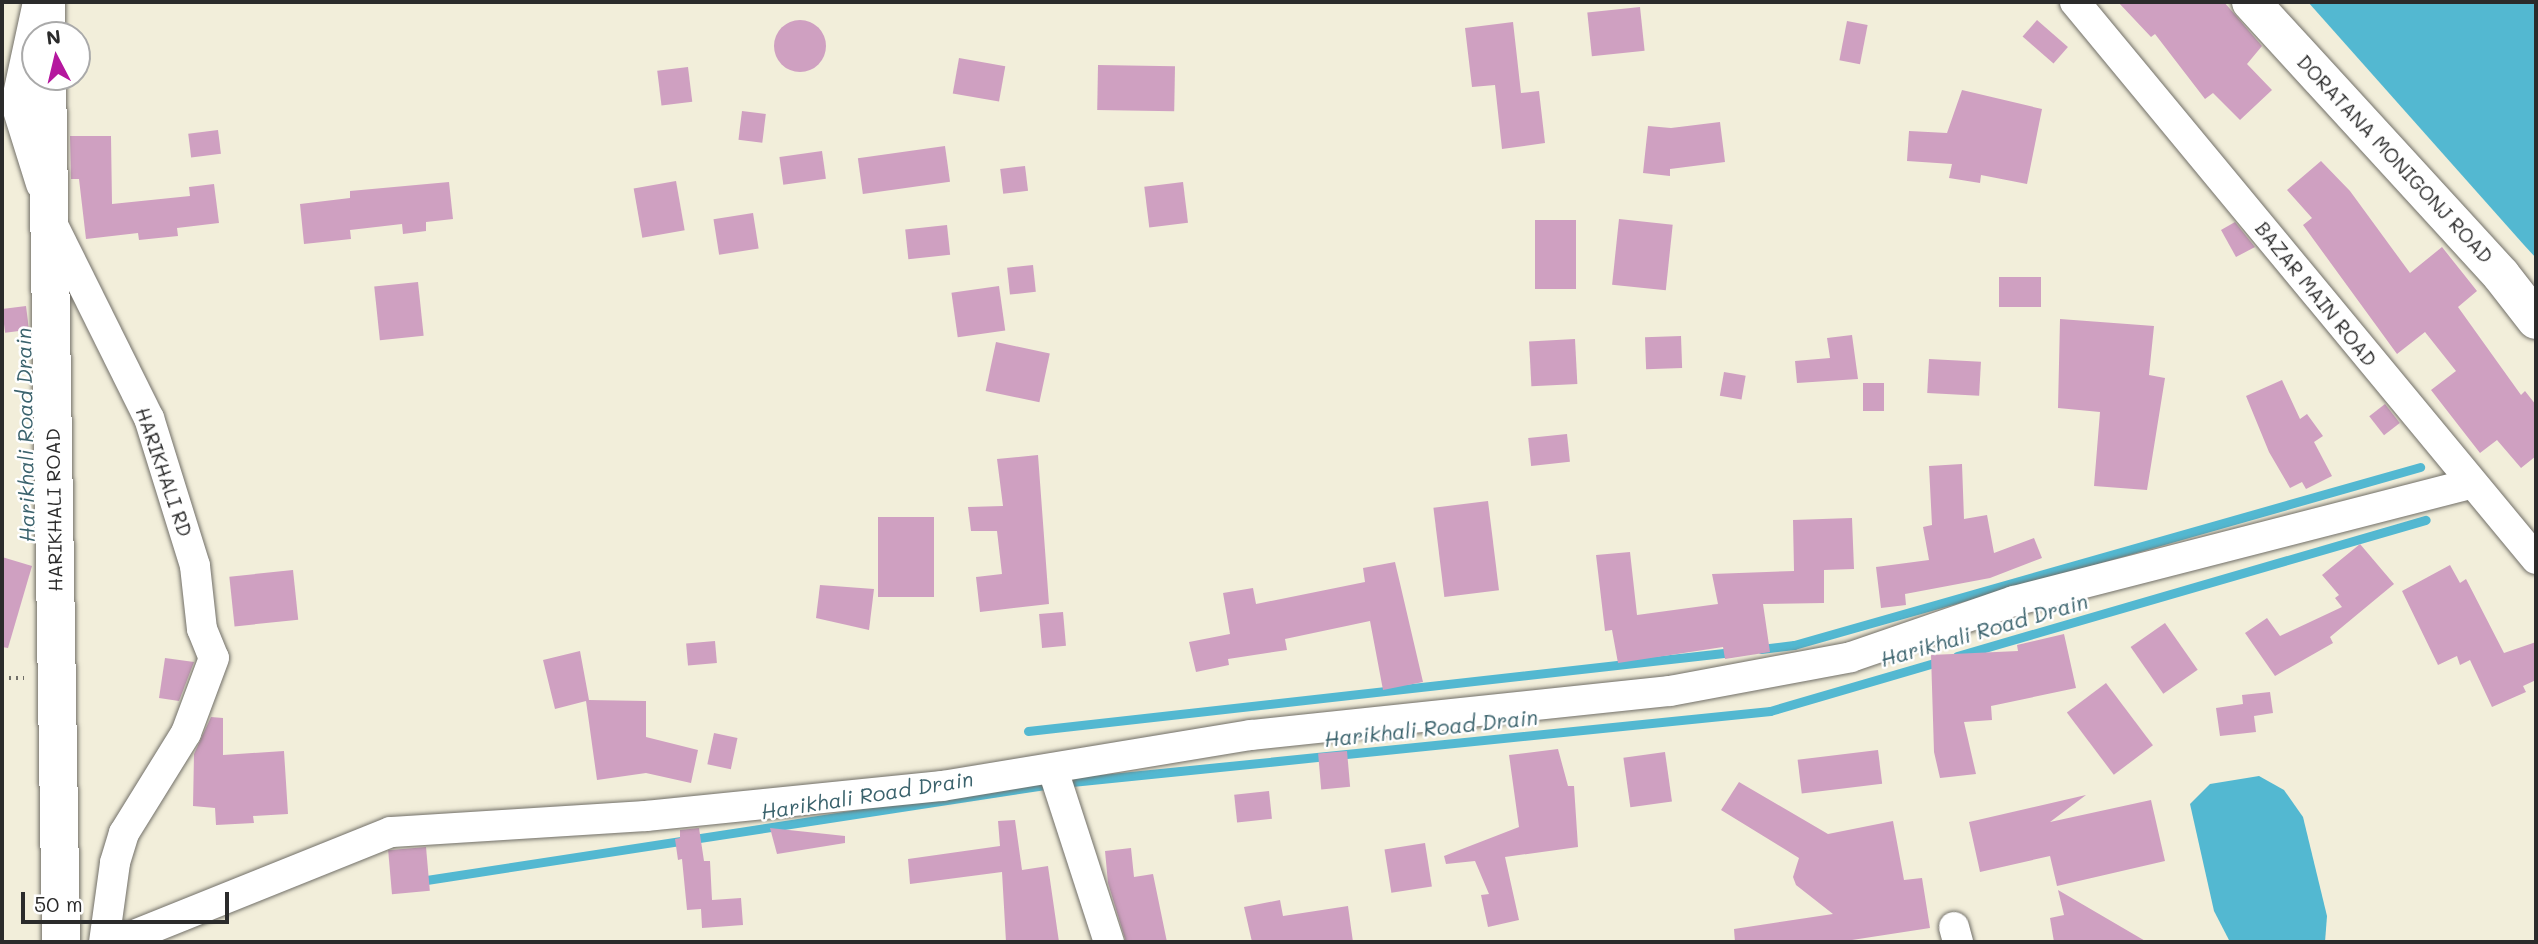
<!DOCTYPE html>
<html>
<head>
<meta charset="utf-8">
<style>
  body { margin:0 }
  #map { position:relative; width:2538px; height:944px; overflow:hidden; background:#f2eeda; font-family:Mali,sans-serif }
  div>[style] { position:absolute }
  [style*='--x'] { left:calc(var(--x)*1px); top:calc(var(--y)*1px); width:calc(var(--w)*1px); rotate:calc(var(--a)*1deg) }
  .water>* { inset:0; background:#53b8d1 }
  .stream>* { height:9px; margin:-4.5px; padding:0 4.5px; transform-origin:4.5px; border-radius:4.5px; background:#53b8d1 }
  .building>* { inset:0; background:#cfa0c1; transform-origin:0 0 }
  .round { border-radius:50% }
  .path>* { height:4.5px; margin-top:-2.25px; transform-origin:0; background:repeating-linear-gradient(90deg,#716f68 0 2px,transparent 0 7px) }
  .roads { filter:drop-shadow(0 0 2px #716f68) drop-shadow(0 0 2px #716f68) }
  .minor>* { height:30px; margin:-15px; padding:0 15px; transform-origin:15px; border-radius:15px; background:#fff }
  .major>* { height:38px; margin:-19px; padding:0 19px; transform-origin:19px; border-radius:19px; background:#fff }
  span { translate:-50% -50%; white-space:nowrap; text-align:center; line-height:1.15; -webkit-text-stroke:5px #fff; paint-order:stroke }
  .street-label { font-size:19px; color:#2b2b2b }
  .water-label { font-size:21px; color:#3b636d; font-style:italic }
  .frame { position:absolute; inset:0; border:4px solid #2b2b2b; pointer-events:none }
  .north { position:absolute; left:21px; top:21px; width:70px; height:70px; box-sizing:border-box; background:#fff; border:2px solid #aaa; border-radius:50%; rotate:353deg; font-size:19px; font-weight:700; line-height:28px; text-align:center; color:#2b2b2b }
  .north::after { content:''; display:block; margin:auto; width:24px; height:32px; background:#b5179e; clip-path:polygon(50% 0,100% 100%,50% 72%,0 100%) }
  .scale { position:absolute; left:21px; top:892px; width:208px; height:32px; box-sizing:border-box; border:4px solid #2b2b2b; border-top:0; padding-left:9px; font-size:21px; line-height:24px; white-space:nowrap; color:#2b2b2b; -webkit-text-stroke:5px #fff; paint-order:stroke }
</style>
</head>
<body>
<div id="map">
  <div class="water">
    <i style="clip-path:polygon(2308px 2px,2536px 2px,2536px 258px,2524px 245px)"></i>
    <i style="clip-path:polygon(2259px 776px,2284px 790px,2303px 817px,2327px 916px,2325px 942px,2230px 942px,2214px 911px,2190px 804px,2210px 784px)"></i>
  </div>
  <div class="stream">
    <i style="--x:1761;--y:649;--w:33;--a:-7"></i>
    <i style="--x:1794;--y:645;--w:651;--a:-15.87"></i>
    <i style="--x:1957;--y:656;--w:488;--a:-16.2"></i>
    <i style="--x:1028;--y:731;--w:709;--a:-6.39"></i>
    <i style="--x:420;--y:881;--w:639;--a:-8.73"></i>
    <i style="--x:1052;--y:784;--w:722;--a:-5.81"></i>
    <i style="--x:1770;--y:711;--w:178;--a:-16.3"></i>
  </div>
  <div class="building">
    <i style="clip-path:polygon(2118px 2px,2224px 2px,2262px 46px,2247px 64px,2272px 90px,2240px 120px,2213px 93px,2205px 99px,2155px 34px,2151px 37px)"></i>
    <i style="left:1640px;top:7px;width:44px;height:53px;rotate:84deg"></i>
    <i style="left:2037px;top:20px;width:41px;height:22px;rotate:41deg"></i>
    <i class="round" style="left:774px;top:20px;width:52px;height:52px"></i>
    <i style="left:1847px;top:21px;width:21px;height:40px;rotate:11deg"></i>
    <i style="clip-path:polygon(1513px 22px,1521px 93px,1539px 91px,1545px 143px,1502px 149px,1495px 85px,1472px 87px,1465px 28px)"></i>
    <i style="left:959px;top:58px;width:47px;height:36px;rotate:10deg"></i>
    <i style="left:1098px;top:65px;width:77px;height:45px;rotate:1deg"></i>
    <i style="left:688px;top:67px;width:35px;height:31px;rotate:83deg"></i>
    <i style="clip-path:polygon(1962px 90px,2042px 109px,2027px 184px,1981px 175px,1980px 183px,1949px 178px,1952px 164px,1907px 161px,1909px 131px,1947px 133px)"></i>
    <i style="left:742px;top:111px;width:24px;height:29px;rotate:7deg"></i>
    <i style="clip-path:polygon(1720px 122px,1725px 162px,1670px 169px,1670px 176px,1643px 173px,1648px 126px,1671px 128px)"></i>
    <i style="left:218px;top:130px;width:24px;height:30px;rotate:83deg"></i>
    <i style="clip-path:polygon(70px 136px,111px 136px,112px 204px,190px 196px,189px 187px,214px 184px,219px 223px,177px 228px,178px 236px,139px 240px,138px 233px,86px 239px,79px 179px,71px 179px)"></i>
    <i style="left:945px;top:146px;width:36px;height:88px;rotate:82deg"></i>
    <i style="left:822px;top:151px;width:28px;height:43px;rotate:82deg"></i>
    <i style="clip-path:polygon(2321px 161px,2350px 191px,2410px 273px,2442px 247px,2477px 291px,2458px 307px,2521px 395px,2525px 391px,2536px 405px,2536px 456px,2521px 468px,2497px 440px,2480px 453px,2431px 390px,2456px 371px,2425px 332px,2397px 354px,2303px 225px,2312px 218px,2287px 190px)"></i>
    <i style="left:1025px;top:166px;width:25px;height:25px;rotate:83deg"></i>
    <i style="left:676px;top:181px;width:50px;height:43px;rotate:80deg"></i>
    <i style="clip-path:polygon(449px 182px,453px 219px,426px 222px,426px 231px,403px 234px,402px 224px,350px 230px,351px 239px,304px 244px,300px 204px,350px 198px,350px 191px)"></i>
    <i style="left:1183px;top:182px;width:41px;height:39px;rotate:83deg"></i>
    <i style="left:753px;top:213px;width:36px;height:40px;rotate:81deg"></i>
    <i style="left:1619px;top:219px;width:54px;height:66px;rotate:6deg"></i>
    <i style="left:1535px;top:220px;width:41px;height:69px"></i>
    <i style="clip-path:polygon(2235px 222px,2255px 247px,2236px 257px,2221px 230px)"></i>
    <i style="left:947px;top:225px;width:30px;height:42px;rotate:84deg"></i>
    <i style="left:1033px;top:265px;width:27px;height:26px;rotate:84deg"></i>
    <i style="left:1999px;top:277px;width:42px;height:30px"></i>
    <i style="left:418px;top:282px;width:54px;height:44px;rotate:84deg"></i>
    <i style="left:999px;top:286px;width:45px;height:48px;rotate:82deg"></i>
    <i style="left:26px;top:306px;width:24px;height:24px;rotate:83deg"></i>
    <i style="clip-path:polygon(2060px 319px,2154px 326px,2149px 375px,2165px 378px,2147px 490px,2094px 486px,2100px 412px,2058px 408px)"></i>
    <i style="clip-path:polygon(1852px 335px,1858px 379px,1797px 383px,1795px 361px,1830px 358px,1827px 338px)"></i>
    <i style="left:1681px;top:336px;width:32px;height:36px;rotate:88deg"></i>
    <i style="left:1575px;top:339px;width:45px;height:46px;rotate:87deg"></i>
    <i style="left:996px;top:342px;width:55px;height:50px;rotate:12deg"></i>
    <i style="left:1929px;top:359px;width:52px;height:34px;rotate:3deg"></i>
    <i style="left:1724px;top:372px;width:22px;height:24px;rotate:10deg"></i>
    <i style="clip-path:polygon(2282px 380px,2300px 419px,2307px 414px,2323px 436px,2314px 442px,2332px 476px,2306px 489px,2302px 482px,2290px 488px,2269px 452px,2246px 396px)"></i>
    <i style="left:1863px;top:383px;width:21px;height:28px"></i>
    <i style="left:2385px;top:404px;width:24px;height:20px;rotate:52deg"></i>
    <i style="left:1567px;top:434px;width:28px;height:39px;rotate:84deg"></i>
    <i style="clip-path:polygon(1038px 455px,1049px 604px,980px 612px,976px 577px,1002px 574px,997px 531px,971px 531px,968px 507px,1003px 506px,997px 459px)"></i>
    <i style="clip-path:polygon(1962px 464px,1964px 519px,1987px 515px,1994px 553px,2034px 538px,2042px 558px,1990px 578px,1905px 594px,1906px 605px,1881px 608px,1876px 567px,1929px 560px,1923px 527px,1932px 525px,1929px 466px)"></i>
    <i style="left:1488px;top:501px;width:90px;height:55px;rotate:83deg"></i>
    <i style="left:878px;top:517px;width:56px;height:80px"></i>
    <i style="clip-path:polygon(1852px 518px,1854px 569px,1824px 570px,1824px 603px,1763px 604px,1770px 652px,1725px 659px,1723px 647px,1618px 663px,1612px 630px,1605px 631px,1596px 555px,1630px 552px,1637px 615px,1718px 604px,1712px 574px,1794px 571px,1793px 520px)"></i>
    <i style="clip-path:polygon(2360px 544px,2394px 584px,2330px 637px,2333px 643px,2275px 676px,2245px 633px,2267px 618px,2280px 636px,2342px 607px,2335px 598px,2339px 595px,2322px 575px)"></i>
    <i style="clip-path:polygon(2px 557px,32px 566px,8px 648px,2px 647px)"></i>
    <i style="clip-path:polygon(1395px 562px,1423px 682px,1383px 690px,1370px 621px,1285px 639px,1287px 650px,1228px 659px,1229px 665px,1196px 672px,1189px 642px,1230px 634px,1223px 593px,1253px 588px,1256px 604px,1365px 582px,1363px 568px)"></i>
    <i style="clip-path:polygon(2450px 565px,2460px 583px,2466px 579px,2504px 653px,2536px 642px,2536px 680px,2523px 686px,2526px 692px,2492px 707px,2470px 660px,2460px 665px,2457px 656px,2438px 665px,2402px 591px)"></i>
    <i style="left:293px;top:570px;width:50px;height:64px;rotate:84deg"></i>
    <i style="clip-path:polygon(820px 585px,874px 589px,869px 630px,816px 618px)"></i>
    <i style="left:1063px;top:612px;width:34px;height:24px;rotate:85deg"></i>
    <i style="left:2165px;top:623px;width:57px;height:42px;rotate:55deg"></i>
    <i style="clip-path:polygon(2064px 634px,2076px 688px,1991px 706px,1992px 720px,1964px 722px,1976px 774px,1940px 778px,1934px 752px,1931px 655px,2018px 651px,2017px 645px)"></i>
    <i style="left:715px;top:641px;width:22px;height:29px;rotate:85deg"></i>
    <i style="clip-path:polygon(580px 651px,589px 700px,646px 701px,646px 737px,698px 750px,691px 783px,646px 773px,597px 780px,586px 701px,555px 709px,543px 660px)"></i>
    <i style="clip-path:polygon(165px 658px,194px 662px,179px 701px,159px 698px)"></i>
    <i style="left:2106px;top:683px;width:78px;height:49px;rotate:53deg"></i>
    <i style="clip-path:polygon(2270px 692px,2273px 713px,2254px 716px,2256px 732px,2220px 736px,2216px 708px,2243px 704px,2242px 695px)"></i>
    <i style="clip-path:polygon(211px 717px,223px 718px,223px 755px,284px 751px,288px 814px,253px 816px,254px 823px,216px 825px,215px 808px,193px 806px,194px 754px)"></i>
    <i style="left:714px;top:733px;width:24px;height:32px;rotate:12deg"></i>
    <i style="clip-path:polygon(1558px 749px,1568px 786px,1574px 786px,1578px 847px,1505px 857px,1519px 920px,1488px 927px,1481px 895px,1489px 894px,1475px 861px,1446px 864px,1444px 856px,1519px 827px,1509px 755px)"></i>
    <i style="left:1878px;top:750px;width:34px;height:81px;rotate:83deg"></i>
    <i style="left:1347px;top:751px;width:36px;height:29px;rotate:85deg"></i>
    <i style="left:1665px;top:752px;width:50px;height:42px;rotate:82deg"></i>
    <i style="clip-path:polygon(1739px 782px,1828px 834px,1893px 821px,1904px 880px,1922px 878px,1930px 928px,1839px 942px,1735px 942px,1734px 929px,1833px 914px,1796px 885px,1793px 877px,1799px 858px,1721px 810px)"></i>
    <i style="left:1269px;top:791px;width:28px;height:35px;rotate:84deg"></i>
    <i style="clip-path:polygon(2086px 795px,2050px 822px,2151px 800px,2165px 861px,2057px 886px,2050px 856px,1980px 872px,1969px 822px)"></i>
    <i style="clip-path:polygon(1015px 820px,1022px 870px,1048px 866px,1059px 942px,1006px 942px,1002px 872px,910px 884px,908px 859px,1000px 846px,998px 821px)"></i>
    <i style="clip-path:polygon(699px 828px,704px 861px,710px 861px,712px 900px,741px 898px,743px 925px,702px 928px,701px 909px,687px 910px,682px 859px,678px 860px,675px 839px,680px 838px,680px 830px)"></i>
    <i style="clip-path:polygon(770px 828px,845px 836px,845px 843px,777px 854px)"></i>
    <i style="left:1425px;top:843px;width:44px;height:41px;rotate:81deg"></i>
    <i style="left:426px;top:847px;width:44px;height:38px;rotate:85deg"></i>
    <i style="clip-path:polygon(1131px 848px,1134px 877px,1153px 874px,1167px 942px,1126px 942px,1108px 883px,1105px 851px)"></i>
    <i style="clip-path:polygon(2058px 890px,2147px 942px,2054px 942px,2050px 918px,2064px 915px)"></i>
    <i style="clip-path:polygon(1280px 900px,1283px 916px,1348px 906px,1353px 942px,1252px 942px,1244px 907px)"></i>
  </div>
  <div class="path">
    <i style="--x:2;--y:678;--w:22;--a:0"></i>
  </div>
  <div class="roads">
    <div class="minor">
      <i style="--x:38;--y:2;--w:104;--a:102.2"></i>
      <i style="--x:16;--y:104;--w:84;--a:72.6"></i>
      <i style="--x:2075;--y:2;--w:723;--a:50.39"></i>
      <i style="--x:53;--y:225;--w:216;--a:63.6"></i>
      <i style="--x:149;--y:418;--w:155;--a:72.7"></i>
      <i style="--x:195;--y:566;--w:63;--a:83.7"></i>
      <i style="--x:202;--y:629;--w:31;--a:68"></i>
      <i style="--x:214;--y:658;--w:80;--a:110.5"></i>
      <i style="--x:186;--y:733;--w:118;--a:121.8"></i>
      <i style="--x:124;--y:833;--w:31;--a:107"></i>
      <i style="--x:115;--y:863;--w:80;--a:97.9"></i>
      <i style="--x:1053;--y:770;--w:181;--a:72"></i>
      <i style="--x:1954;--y:927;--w:16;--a:75"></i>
      <i style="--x:117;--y:942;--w:295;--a:-21.9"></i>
      <i style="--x:391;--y:832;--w:256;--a:-3.6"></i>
      <i style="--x:646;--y:816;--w:298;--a:-5.8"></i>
      <i style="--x:942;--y:786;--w:313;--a:-9.4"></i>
      <i style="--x:1251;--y:735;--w:421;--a:-6"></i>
      <i style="--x:1670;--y:691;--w:184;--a:-10.6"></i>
      <i style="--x:1851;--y:657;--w:172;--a:-19"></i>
      <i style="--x:2014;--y:601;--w:472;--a:-14.4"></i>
    </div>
    <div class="major">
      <i style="--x:46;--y:2;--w:33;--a:90"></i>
      <i style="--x:2251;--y:2;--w:370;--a:47.5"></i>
      <i style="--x:2501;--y:275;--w:57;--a:52.1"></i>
      <i style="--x:47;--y:77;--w:865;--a:89.07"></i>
    </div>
  </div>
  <div class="street-label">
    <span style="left:2395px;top:159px;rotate:47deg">DORATANA MONIGONJ ROAD</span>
    <span style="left:2316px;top:294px;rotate:51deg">BAZAR MAIN ROAD</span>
    <span style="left:164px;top:472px;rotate:71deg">HARIKHALI RD</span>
    <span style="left:54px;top:510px;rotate:-91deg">HARIKHALI ROAD</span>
  </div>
  <div class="water-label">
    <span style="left:25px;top:435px;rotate:-91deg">Harikhali Road Drain</span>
    <span style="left:1984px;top:630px;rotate:-16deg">Harikhali Road Drain</span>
    <span style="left:1431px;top:728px;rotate:-6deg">Harikhali Road Drain</span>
    <span style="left:867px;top:795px;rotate:-9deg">Harikhali Road Drain</span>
  </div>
  <div class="frame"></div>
  <div class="north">N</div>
  <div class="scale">50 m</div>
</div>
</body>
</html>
